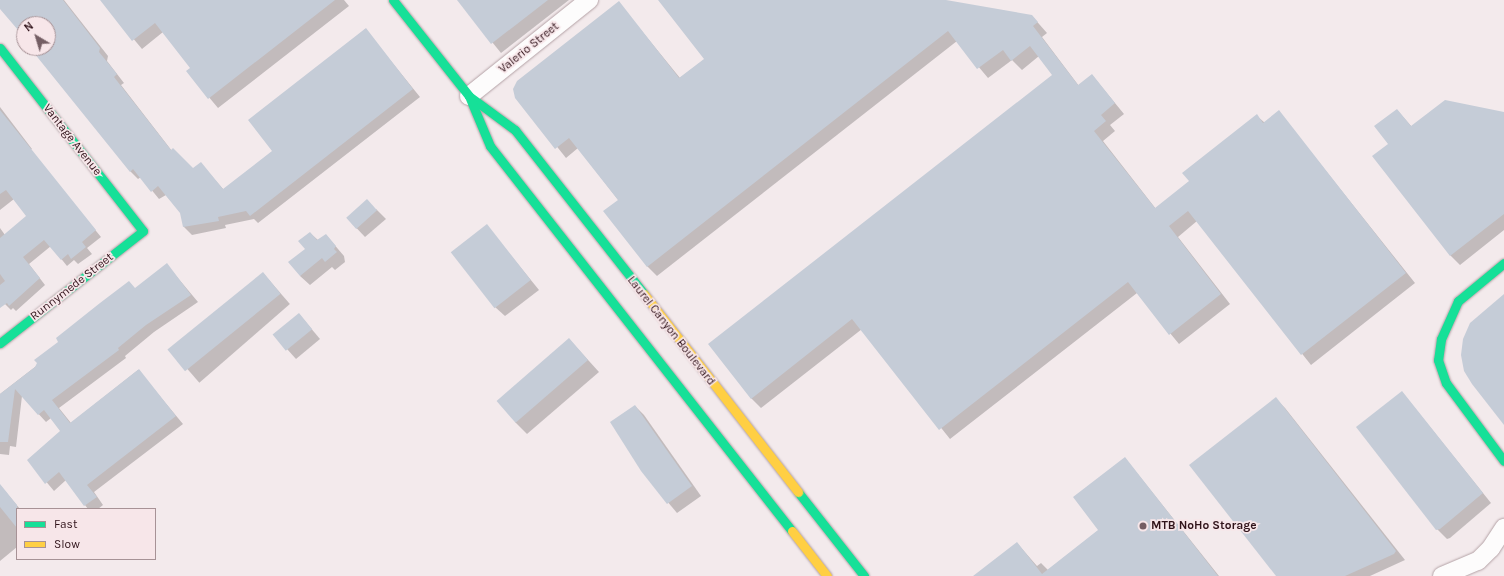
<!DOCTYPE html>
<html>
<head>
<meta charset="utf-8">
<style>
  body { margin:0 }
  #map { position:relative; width:1504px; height:576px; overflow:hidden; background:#f3eaec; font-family:Karla,sans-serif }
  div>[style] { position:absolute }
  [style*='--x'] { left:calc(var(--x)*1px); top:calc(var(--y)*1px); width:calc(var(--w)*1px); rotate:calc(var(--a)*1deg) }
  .shadow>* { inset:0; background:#0003; transform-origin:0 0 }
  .building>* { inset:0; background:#c5ccd7; transform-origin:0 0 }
  .roads { filter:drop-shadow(0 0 1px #b4a2a6) drop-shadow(0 0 1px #b4a2a6) }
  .street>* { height:18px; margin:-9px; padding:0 9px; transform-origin:9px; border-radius:9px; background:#fdfcfc }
  .fast>* { height:9px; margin:-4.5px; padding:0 4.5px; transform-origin:4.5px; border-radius:4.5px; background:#16e098 }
  .slow>* { height:9px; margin:-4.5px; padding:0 4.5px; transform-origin:4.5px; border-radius:4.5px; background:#ffcf43 }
  .dots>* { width:11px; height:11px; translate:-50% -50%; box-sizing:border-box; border:2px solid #f7e6e9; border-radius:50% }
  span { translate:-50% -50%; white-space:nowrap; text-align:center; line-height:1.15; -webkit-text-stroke:3.5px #f7e6e9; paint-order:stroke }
  .street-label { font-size:12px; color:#30131a }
  .poi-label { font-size:12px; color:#30131a; font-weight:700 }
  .left { translate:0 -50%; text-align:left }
  .legend { position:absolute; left:16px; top:508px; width:140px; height:52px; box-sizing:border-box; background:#f7e6e9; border:1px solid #a79296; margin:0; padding:5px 7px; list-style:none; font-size:12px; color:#30131a }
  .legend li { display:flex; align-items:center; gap:8px; height:20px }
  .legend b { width:20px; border:1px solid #a79296 }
  .north { position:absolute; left:16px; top:16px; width:40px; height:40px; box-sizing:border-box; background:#f7e6e9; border:1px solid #a79296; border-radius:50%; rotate:322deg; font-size:11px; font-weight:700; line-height:16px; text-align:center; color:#30131a }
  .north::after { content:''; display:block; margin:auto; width:14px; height:18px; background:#745e64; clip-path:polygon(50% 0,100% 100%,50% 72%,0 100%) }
</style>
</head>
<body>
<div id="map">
  <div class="shadow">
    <i style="clip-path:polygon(0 0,64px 0,108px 56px,107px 61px,124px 83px,121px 85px,172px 151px,193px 170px,208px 172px,224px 190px,273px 151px,365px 29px,420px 97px,258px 223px,254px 219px,225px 225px,226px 228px,192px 235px,184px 227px,181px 213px,166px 195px,159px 199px,141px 177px,138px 179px,130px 171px,33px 48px,48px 48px,48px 24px,24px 24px,24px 37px,0 6px)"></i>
    <i style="clip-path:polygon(101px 0,344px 0,349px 6px,218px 108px,187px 71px,191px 68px,163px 32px,142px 49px)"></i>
    <i style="clip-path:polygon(458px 0,569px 0,501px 53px)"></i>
    <i style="clip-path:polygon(659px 0,940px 0,1032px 16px,1047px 33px,1042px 37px,1079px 86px,1092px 75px,1124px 114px,1110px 125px,1115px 131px,1103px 141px,1156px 209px,1190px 181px,1257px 116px,1265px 123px,1279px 112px,1415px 283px,1311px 365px,1197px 221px,1178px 237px,1230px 304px,1179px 344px,1137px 293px,950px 439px,862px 329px,761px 408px,751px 398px,1054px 75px,1039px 56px,1022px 70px,1012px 60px,988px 78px,957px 41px,657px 276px,647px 266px,619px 201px,578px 148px,566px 158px,515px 94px,619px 3px,680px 78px,705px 59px)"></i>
    <i style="clip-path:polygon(0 107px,32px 149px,30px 150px,101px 237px,87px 248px,92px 254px,78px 264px,74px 260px,67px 266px,51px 246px,29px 264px,45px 285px,16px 311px,13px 308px,11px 310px,0 299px,0 228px,5px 235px,28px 216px,14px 199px,0 210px)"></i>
    <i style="clip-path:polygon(1397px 110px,1412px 127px,1504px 113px,1504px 230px,1460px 265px,1450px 255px,1390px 144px)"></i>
    <i style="clip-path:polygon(376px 209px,386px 219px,365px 237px,347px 218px)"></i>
    <i style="clip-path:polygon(487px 226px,539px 290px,505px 316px,495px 307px)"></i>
    <i style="clip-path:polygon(310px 233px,318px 240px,326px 235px,344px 256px,345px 262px,335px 270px,332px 267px,310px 285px,300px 276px)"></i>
    <i style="clip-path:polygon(167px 265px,198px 302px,154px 332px,125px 356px,126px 358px,59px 408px,71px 423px,138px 370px,183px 424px,94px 492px,103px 505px,98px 509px,88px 509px,66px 480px,54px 491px,28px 460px,61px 431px,51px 418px,46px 422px,22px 396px,16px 447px,10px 446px,9px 455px,0 454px,0 394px)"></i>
    <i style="left:263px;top:273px;width:41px;height:120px;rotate:49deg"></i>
    <i style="clip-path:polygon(299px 314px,320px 339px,296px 359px,287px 349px)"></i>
    <i style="clip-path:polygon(569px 339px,599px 372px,527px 434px,515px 422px)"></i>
    <i style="clip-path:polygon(1402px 392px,1491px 503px,1450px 538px,1447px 539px,1437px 529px)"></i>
    <i style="clip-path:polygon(1276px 399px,1285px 408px,1405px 560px,1370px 576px,1277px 576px)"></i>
    <i style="clip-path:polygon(635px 406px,644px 415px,701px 496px,677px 513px,661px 494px)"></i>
    <i style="clip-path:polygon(1125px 458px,1219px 576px,986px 576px,1017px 543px,1037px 566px,1041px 563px,1048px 570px,1099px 530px)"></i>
    <i style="clip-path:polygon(0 485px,20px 509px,17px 509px,17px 547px,0 561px)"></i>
  </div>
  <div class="building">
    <i style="clip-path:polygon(0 0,63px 0,100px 48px,99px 52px,117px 74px,114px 77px,171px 150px,173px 148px,193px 168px,201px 162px,223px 189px,272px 151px,248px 120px,366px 28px,413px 89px,250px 216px,246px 211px,218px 217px,219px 221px,183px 227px,180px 213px,158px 186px,151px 192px,133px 169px,130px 172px,30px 48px,48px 48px,48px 24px,24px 24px,24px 37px,0 9px)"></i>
    <i style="clip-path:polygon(100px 0,335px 0,208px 99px,186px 71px,190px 68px,155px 23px,132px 41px)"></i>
    <i style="clip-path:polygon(457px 0,548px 0,491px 44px)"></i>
    <i style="clip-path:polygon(658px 0,946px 0,1032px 15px,1038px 22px,1033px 26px,1078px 85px,1092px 74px,1115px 103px,1101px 115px,1106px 121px,1094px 131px,1155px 208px,1189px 181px,1182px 173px,1257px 114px,1263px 123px,1279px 110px,1406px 273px,1301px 355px,1188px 211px,1169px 226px,1221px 294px,1169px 335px,1128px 282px,939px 430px,852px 319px,751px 399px,708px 344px,1052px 75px,1030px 46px,1011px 61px,1003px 50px,977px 69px,948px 31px,647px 267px,603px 211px,618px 200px,569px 138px,555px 149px,515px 98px,513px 89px,517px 81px,619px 1px,679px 78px,704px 59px)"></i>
    <i style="clip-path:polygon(1445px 100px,1504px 112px,1504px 214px,1450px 256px,1372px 156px,1388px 144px,1374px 126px,1397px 109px,1411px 126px)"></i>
    <i style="clip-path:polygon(0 110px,96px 230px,82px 242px,86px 247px,71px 259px,68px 254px,61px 260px,44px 240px,23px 257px,40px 278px,9px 306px,7px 303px,0 308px,0 285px,5px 281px,0 274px,0 238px,26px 216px,6px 190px,0 194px)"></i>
    <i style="left:367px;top:199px;width:15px;height:28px;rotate:48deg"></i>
    <i style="left:487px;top:224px;width:71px;height:46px;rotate:52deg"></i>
    <i style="clip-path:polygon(310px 232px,317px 240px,326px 234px,336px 246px,334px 249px,337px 252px,325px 262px,322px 258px,300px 276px,288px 262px,305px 249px,298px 241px)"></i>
    <i style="clip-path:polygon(167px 263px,191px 295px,146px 325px,118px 348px,119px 350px,52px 400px,70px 423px,139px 369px,176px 416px,87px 485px,97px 497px,84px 506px,59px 472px,45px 484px,27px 460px,60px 431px,44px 410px,38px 415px,15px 389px,8px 442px,0 442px,0 394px,35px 367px,37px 363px,34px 360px,58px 342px,56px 338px,100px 303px,129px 281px,135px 288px)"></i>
    <i style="left:263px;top:272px;width:28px;height:123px;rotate:51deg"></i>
    <i style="clip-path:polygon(1504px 294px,1504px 425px,1472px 384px,1464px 371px,1461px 355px,1463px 339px,1470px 323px)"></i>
    <i style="left:299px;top:313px;width:21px;height:34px;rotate:51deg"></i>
    <i style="left:569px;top:338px;width:29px;height:96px;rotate:49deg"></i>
    <i style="clip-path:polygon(1402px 391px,1483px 493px,1440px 529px,1436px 530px,1356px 427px)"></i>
    <i style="clip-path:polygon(1276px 397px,1396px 551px,1394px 554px,1345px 576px,1276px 576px,1189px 465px)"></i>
    <i style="clip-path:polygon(635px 405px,692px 486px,667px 504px,641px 471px,610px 422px)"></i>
    <i style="clip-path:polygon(1125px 457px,1218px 576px,973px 576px,1017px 542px,1042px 574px,1098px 530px,1073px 497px)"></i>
    <i style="clip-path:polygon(0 484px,17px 505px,17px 528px,0 507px)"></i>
  </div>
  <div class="roads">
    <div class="street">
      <i style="--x:469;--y:96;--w:154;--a:-38.7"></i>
      <i style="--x:1442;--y:576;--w:39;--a:-23"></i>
      <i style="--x:1478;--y:561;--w:18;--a:-45"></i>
      <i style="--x:1491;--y:548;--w:24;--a:-57"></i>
    </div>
    <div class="fast">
      <i style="--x:393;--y:0;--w:122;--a:51.6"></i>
      <i style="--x:469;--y:96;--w:57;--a:36.5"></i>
      <i style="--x:515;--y:130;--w:209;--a:51.8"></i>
      <i style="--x:0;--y:48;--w:232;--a:52"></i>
      <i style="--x:143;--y:231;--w:182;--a:141.9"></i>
      <i style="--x:469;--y:96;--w:54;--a:67.2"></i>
      <i style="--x:490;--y:146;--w:489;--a:51.9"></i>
      <i style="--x:1504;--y:263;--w:60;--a:140.4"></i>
      <i style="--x:1458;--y:301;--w:42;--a:114.1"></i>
      <i style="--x:1441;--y:339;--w:21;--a:98"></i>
      <i style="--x:1438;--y:360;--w:24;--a:71"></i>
      <i style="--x:1446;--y:383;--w:97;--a:53.4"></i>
      <i style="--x:798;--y:492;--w:107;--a:51.8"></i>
    </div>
    <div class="slow">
      <i style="--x:644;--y:294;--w:251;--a:52.1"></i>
      <i style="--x:792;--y:531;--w:57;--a:52.1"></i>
    </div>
  </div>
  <div class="dots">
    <i style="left:1143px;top:526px;background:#745e64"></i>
  </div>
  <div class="street-label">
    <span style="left:529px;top:48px;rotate:-39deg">Valerio Street</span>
    <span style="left:72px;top:140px;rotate:52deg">Vantage Avenue</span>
    <span style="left:72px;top:287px;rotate:-38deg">Runnymede Street</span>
    <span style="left:671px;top:331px;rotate:52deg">Laurel Canyon Boulevard</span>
  </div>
  <div class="poi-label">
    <span class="left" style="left:1151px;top:526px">MTB NoHo Storage</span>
  </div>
  <ul class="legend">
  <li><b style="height:5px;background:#16e098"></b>Fast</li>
  <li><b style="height:5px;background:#ffcf43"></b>Slow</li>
  </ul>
  <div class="north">N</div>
</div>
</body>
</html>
